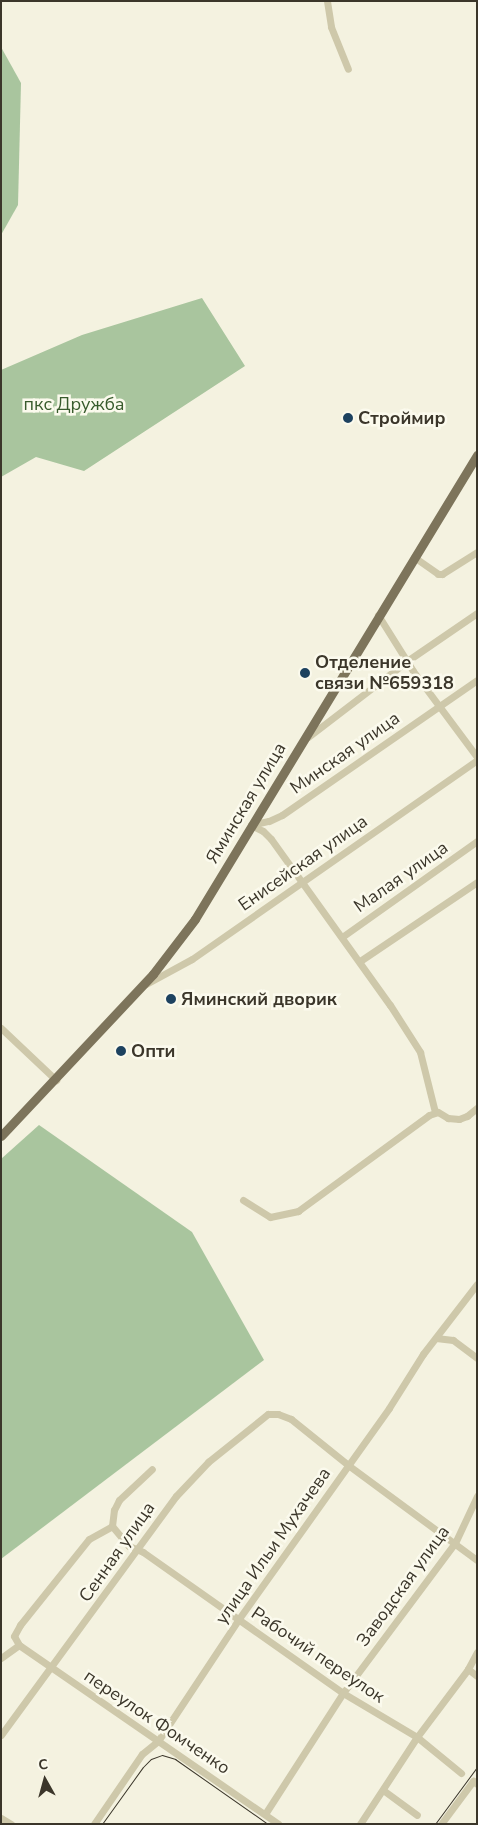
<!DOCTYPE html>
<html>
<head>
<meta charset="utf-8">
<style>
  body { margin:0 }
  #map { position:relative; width:478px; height:1825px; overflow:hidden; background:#f4f2e0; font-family:"Nunito Sans",sans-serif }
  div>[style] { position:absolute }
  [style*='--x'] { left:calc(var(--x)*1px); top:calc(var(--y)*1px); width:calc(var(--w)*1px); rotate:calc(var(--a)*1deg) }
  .green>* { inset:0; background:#a9c59e }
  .minor>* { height:7px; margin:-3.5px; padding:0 3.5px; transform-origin:3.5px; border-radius:3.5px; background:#cec8aa }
  .major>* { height:9px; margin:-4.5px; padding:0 4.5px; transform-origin:4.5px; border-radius:4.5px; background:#7d745b }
  .tram>* { height:1px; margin:-0.5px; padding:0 0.5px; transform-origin:0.5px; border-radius:0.5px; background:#3b362a }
  .dots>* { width:14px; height:14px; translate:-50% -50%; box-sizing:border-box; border:2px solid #fbfaed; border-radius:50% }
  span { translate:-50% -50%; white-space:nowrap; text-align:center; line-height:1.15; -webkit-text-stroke:5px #fbfaed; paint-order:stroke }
  .park-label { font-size:18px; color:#385b2c }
  .poi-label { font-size:18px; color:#3b362a; font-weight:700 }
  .left { translate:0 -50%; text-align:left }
  .street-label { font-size:18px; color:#3b362a }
  .frame { position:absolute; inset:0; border:2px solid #3b362a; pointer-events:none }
  .north { position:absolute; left:20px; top:1755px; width:50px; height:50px; -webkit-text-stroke:4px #fbfaed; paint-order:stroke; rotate:353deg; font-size:14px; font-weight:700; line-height:20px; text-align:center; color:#3b362a }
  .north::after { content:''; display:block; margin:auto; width:18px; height:22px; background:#3b362a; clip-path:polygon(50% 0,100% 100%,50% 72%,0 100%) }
</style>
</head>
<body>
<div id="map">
  <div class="green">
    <i style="clip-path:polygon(1px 47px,21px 83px,18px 205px,1px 235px)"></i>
    <i style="clip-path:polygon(202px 298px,245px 366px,84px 471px,36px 457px,1px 477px,1px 370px,82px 335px)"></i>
    <i style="clip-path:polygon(39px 1125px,192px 1232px,264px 1360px,1px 1559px,1px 1159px)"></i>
  </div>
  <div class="minor">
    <i style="--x:327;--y:1;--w:26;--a:81"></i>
    <i style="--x:331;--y:27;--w:45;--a:68"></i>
    <i style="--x:414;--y:557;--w:29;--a:35"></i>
    <i style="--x:438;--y:574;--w:4;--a:0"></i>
    <i style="--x:442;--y:574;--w:41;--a:-32.2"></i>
    <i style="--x:378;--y:615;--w:66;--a:58"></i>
    <i style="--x:413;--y:671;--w:107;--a:53.3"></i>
    <i style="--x:308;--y:737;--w:125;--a:-37.5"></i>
    <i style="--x:407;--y:661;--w:85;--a:-34.4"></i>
    <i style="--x:251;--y:825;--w:13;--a:27"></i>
    <i style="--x:263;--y:831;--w:11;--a:45"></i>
    <i style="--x:271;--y:839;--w:204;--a:54.4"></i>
    <i style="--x:390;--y:1005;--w:56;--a:57.4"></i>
    <i style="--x:420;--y:1052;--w:62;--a:76"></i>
    <i style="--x:251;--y:825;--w:18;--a:-13"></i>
    <i style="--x:269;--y:821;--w:14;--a:-25"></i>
    <i style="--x:282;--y:815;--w:237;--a:-34.7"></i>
    <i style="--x:342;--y:937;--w:166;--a:-35.4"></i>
    <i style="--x:360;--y:961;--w:141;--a:-34"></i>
    <i style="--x:146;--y:984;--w:52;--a:-28.5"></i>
    <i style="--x:192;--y:959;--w:348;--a:-34.9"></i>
    <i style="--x:1;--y:1028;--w:76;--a:43.4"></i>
    <i style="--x:243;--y:1200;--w:32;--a:32"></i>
    <i style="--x:270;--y:1217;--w:29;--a:-12"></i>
    <i style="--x:298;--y:1211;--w:162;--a:-36.2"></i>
    <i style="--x:429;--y:1115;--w:9;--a:-18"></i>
    <i style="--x:438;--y:1112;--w:12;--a:31"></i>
    <i style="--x:448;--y:1118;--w:11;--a:5"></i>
    <i style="--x:459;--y:1119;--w:9;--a:-21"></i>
    <i style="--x:467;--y:1116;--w:13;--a:-39"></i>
    <i style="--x:436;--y:1338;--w:17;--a:7"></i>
    <i style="--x:453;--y:1340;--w:30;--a:37"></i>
    <i style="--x:112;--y:1526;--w:26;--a:50"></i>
    <i style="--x:129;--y:1546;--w:15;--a:23"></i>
    <i style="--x:143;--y:1552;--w:245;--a:35.2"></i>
    <i style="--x:343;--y:1693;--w:86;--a:30.7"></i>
    <i style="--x:417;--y:1737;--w:57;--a:39.3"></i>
    <i style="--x:19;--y:1645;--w:315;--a:34.6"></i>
    <i style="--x:1;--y:1658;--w:22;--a:-36"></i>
    <i style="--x:19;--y:1645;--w:10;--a:-119"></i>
    <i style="--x:14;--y:1636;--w:13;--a:-61"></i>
    <i style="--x:20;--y:1625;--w:110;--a:-51.3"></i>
    <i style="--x:89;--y:1539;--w:26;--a:-29"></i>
    <i style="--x:112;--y:1526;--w:16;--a:-83"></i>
    <i style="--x:114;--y:1510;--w:11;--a:-63"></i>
    <i style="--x:119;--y:1500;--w:45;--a:-43.2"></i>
    <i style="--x:468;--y:1669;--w:11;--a:38"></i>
    <i style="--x:1;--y:1735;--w:296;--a:-53.8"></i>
    <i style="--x:176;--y:1496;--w:47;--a:-46.7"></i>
    <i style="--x:208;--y:1462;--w:77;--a:-38.7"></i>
    <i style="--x:268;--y:1414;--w:10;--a:0"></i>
    <i style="--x:278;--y:1414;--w:14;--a:21"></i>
    <i style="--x:291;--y:1419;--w:73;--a:38.9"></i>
    <i style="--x:348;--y:1465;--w:160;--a:36.4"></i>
    <i style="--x:383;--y:1790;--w:42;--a:36.3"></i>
    <i style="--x:265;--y:1814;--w:144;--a:-57.2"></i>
    <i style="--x:343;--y:1693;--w:187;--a:-53.3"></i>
    <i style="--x:455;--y:1543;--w:52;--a:-64.9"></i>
    <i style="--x:1;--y:1818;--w:12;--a:31"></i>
    <i style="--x:94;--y:1824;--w:85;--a:-55.6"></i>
    <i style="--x:142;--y:1754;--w:21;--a:-39"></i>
    <i style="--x:158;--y:1741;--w:145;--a:-56.5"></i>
    <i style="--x:238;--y:1620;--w:260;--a:-54.5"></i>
    <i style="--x:389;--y:1408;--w:64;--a:-57.8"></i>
    <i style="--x:423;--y:1354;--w:88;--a:-52.4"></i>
    <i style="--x:360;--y:1824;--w:104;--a:-56.8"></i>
    <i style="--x:417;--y:1737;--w:85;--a:-53.1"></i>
    <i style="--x:468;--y:1669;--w:19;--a:-62"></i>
    <i style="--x:441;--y:1824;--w:54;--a:-53.3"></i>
    <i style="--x:473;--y:1781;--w:5;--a:37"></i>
  </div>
  <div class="major">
    <i style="--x:1;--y:1136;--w:222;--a:-46.8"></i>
    <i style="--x:153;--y:974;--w:69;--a:-52.6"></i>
    <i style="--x:195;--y:919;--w:543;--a:-58.71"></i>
  </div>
  <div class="tram">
    <i style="--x:102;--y:1824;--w:70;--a:-54.3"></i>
    <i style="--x:143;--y:1767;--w:11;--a:-45"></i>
    <i style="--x:151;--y:1759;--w:12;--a:-20"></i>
    <i style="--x:162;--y:1755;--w:14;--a:17"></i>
    <i style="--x:175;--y:1759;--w:113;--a:35"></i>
    <i style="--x:435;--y:1824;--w:71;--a:-53.6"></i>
  </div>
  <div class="dots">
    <i style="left:348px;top:418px;background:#1d425f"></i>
    <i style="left:305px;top:673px;background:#1d425f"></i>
    <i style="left:171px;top:999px;background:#1d425f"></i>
    <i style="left:121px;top:1051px;background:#1d425f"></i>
  </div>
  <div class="park-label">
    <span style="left:74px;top:404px">пкс Дружба</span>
  </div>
  <div class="poi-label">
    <span class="left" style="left:358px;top:418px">Строймир</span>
    <span class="left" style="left:315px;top:673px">Отделение<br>связи №659318</span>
    <span class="left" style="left:181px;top:999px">Яминский дворик</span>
    <span class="left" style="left:131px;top:1051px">Опти</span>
  </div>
  <div class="street-label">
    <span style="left:345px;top:753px;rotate:-35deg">Минская улица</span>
    <span style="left:246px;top:803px;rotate:-59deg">Яминская улица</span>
    <span style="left:303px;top:863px;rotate:-35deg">Енисейская улица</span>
    <span style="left:401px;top:877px;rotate:-35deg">Малая улица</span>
    <span style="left:273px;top:1546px;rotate:-55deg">улица Ильи Мухачева</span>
    <span style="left:117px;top:1552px;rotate:-55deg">Сенная улица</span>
    <span style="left:403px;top:1586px;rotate:-54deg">Заводская улица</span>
    <span style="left:318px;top:1655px;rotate:34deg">Рабочий переулок</span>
    <span style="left:157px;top:1722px;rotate:34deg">переулок Фомченко</span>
  </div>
  <div class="frame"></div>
  <div class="north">С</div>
</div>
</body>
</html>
